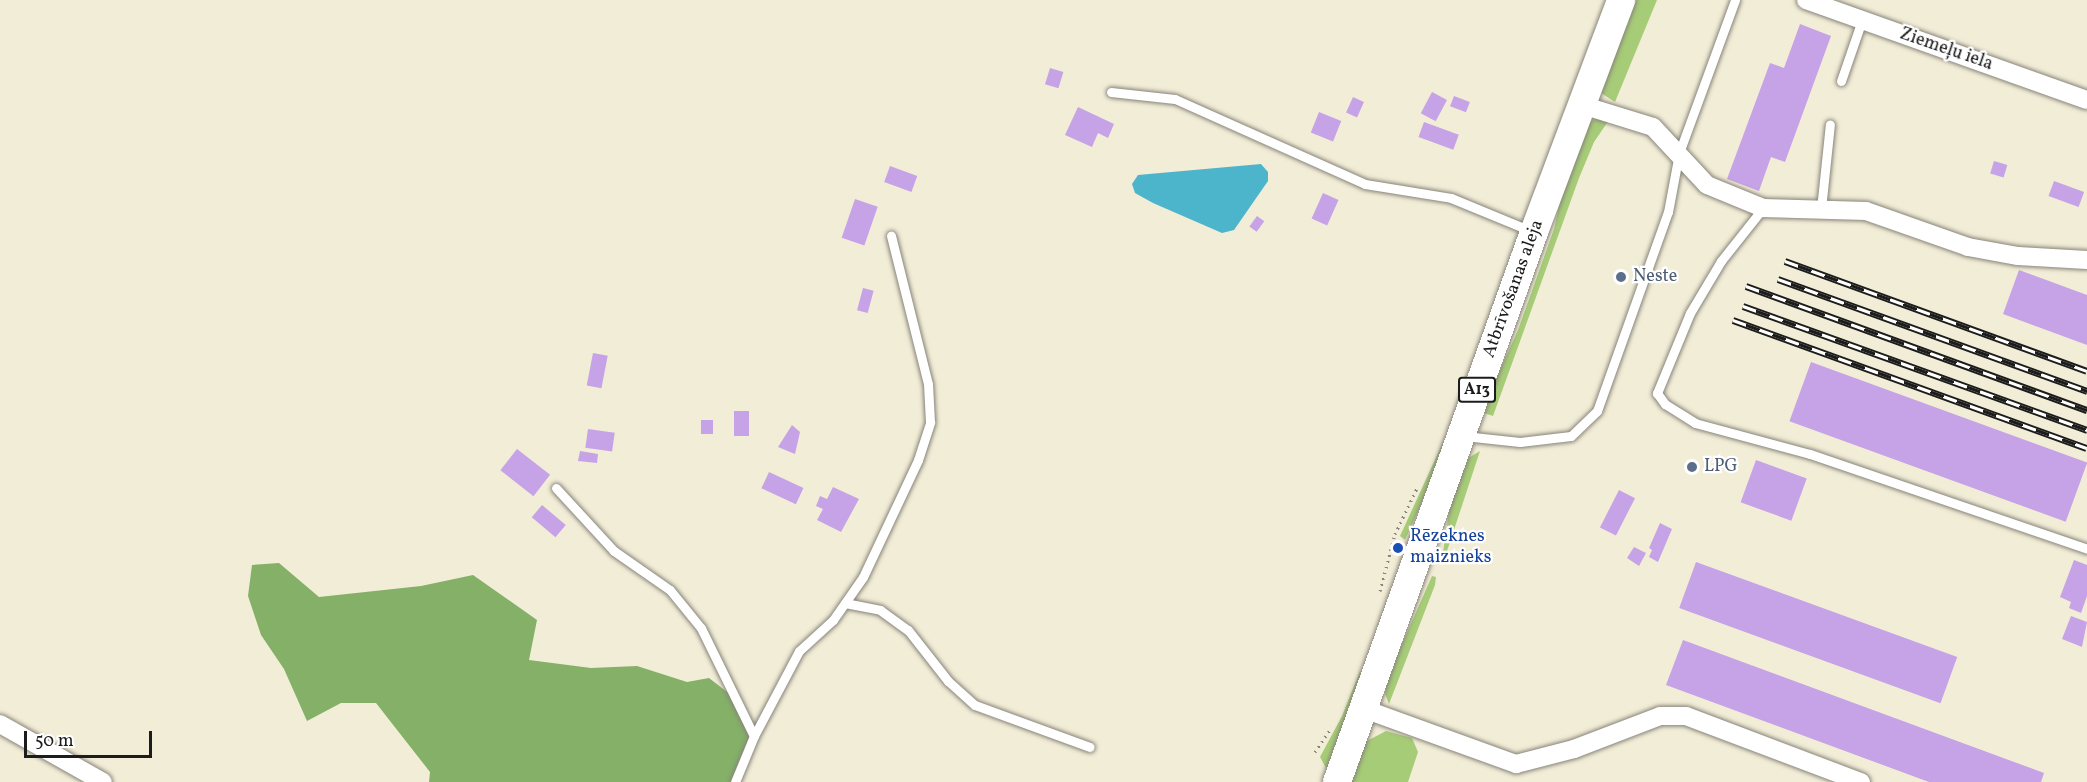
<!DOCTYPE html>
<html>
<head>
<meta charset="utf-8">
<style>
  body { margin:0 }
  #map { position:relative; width:2087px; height:782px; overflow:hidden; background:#f2edd7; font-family:Vollkorn,serif }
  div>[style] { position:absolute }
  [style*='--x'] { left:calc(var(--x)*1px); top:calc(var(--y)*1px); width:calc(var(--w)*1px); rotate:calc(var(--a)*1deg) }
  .green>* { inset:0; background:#a6cc77 }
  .forest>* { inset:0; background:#84b068 }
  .water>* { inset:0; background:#4cb4cb }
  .building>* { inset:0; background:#c6a2e7; transform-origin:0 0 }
  .path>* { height:3px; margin-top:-1.5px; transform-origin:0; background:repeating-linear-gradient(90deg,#87847a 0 1.5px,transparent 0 6px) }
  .roads { filter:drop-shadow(0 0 2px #87847a) drop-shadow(0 0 2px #87847a) }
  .lane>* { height:9px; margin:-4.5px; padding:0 4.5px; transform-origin:4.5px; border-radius:4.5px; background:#fff }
  .street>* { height:18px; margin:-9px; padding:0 9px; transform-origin:9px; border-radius:9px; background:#fff }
  .primary>* { height:28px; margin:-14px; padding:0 14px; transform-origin:14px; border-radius:14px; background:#fff }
  .rail>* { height:7px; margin-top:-3.5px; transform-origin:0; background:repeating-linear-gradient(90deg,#fff 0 14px,#1c1c1c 0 28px); box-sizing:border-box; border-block:2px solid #1c1c1c }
  .dots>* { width:16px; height:16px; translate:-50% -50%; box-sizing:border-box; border:3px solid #fff; border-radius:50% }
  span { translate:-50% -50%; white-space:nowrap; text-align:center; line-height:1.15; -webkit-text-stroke:4.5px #fff; paint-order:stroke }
  .shield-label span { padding:2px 4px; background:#fff; border:2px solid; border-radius:4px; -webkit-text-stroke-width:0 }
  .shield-label { font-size:16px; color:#1c1c1c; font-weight:700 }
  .street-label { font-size:18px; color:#1c1c1c }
  .service-label { font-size:18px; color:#4e5e75 }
  .left { translate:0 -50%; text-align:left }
  .transit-label { font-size:18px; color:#164399 }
  .scale { position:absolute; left:24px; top:731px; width:128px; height:27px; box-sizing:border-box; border:3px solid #1c1c1c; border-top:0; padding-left:8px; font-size:18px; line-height:21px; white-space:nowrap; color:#1c1c1c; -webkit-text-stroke:4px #fff; paint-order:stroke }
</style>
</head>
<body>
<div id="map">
  <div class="green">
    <i style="clip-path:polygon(1635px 0,1657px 0,1615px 102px,1601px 93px)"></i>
    <i style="clip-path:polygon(1595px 119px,1609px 120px,1594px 142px,1579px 178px,1493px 416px,1481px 412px,1518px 330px,1554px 229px,1565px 179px,1589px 123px)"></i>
    <i style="clip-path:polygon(1444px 440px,1441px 460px,1405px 540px,1400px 536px)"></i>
    <i style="clip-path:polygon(1480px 451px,1447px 551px,1443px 552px,1451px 499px,1465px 460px)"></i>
    <i style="clip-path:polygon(1432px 576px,1436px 577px,1435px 585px,1389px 704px,1385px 694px,1387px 678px)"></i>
    <i style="clip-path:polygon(1360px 671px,1362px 675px,1327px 770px,1320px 757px,1342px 716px)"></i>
    <i style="clip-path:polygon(1386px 731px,1412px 738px,1418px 752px,1408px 782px,1350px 782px,1363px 743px)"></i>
  </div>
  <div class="forest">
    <i style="clip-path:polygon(279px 563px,319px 597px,421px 586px,473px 575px,537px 620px,529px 660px,591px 668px,637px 666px,687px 682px,709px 678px,731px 695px,752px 740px,736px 782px,429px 782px,430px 772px,376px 703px,341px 703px,307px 721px,284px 669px,261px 635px,248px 596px,252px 565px)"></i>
  </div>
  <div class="water">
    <i style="clip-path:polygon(1261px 164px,1268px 172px,1268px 181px,1234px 230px,1222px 233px,1153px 203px,1135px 193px,1132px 184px,1138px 175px)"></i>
  </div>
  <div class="building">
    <i style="clip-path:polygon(1800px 24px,1831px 36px,1785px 162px,1771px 157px,1759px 191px,1727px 179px,1770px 63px,1784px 68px)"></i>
    <i style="left:1050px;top:68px;width:14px;height:17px;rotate:17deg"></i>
    <i style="left:1432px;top:92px;width:17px;height:24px;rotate:28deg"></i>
    <i style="left:1454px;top:96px;width:17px;height:11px;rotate:21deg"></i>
    <i style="left:1353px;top:97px;width:12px;height:17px;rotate:24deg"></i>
    <i style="clip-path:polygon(1078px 107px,1114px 124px,1108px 138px,1098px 133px,1092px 147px,1065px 135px)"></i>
    <i style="left:1319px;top:112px;width:24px;height:22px;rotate:22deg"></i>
    <i style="left:1424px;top:122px;width:37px;height:16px;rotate:20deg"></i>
    <i style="left:1994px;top:161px;width:14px;height:13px;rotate:17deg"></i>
    <i style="left:890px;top:166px;width:29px;height:17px;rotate:20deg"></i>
    <i style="left:2054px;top:181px;width:32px;height:16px;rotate:20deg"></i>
    <i style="left:1323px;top:193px;width:17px;height:28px;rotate:24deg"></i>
    <i style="left:855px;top:199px;width:24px;height:41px;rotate:19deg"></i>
    <i style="left:1257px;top:216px;width:9px;height:13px;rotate:36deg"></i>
    <i style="clip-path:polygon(2019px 270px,2087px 295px,2087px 345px,2003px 314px)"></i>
    <i style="left:863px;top:288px;width:11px;height:23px;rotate:15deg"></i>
    <i style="left:593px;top:353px;width:15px;height:33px;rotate:11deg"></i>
    <i style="left:1811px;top:362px;width:294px;height:63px;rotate:20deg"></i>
    <i style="left:734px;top:411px;width:15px;height:25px"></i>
    <i style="left:701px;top:420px;width:12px;height:14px"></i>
    <i style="clip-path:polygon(792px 425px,800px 432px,795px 454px,778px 447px)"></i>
    <i style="left:588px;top:429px;width:27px;height:19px;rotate:8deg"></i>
    <i style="left:517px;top:449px;width:42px;height:27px;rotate:38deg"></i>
    <i style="clip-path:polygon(580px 451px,598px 454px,597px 463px,578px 461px)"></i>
    <i style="left:1756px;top:460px;width:54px;height:45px;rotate:20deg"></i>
    <i style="left:769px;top:472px;width:38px;height:18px;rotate:25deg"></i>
    <i style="clip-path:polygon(833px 487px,859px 499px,841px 532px,817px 520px,823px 509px,816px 506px,820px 496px,827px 499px)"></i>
    <i style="left:1619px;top:490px;width:18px;height:42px;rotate:27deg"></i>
    <i style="left:542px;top:505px;width:31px;height:16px;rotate:40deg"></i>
    <i style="clip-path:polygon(1660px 523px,1672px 529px,1658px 562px,1649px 557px,1652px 550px,1649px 548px)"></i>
    <i style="clip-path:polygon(1634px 547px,1646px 553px,1639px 566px,1627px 558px)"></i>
    <i style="clip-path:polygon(2074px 560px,2087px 565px,2087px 596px,2081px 613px,2069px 608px,2071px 602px,2060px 597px)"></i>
    <i style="left:1696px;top:562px;width:278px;height:49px;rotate:20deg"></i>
    <i style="clip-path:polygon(2071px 616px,2087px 622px,2082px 647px,2062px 639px)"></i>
    <i style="clip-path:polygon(1683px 640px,2044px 773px,2041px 782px,1929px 782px,1666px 685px)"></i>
  </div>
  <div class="path">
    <i style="--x:1380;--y:591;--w:59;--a:-75.3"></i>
    <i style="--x:1395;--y:534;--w:51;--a:-64.4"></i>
    <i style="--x:1315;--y:752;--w:30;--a:-56"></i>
  </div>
  <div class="roads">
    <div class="lane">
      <i style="--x:1841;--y:81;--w:65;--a:-71"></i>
      <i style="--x:1111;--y:92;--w:64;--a:6.2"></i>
      <i style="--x:1175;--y:99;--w:208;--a:24.1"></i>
      <i style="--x:1365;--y:184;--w:87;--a:9.2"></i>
      <i style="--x:1451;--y:198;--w:87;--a:22.4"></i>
      <i style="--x:1763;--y:208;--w:68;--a:128.4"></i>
      <i style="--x:1721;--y:261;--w:61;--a:120.8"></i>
      <i style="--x:1690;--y:313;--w:87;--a:112.4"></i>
      <i style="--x:1657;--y:393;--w:14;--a:54"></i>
      <i style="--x:1665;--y:404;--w:36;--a:32"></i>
      <i style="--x:1695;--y:423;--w:119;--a:15.1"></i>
      <i style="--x:1810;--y:454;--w:293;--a:18.9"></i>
      <i style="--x:1821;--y:209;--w:85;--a:-84"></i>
      <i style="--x:1464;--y:436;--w:56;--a:6.1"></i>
      <i style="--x:1520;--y:442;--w:51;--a:-6.7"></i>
      <i style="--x:1571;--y:436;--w:36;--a:-44"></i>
      <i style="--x:1597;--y:411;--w:211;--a:-70.4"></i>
      <i style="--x:1668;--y:212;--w:60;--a:-79.4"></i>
      <i style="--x:1679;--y:153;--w:163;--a:-69.9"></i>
      <i style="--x:556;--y:488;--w:86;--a:47.4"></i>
      <i style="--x:614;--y:551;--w:68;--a:34.9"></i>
      <i style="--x:670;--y:590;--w:49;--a:50.8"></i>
      <i style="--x:701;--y:628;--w:120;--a:63.9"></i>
      <i style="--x:845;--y:603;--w:36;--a:11"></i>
      <i style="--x:880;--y:610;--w:34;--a:36"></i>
      <i style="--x:908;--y:630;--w:65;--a:51.9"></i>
      <i style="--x:948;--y:681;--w:36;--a:42"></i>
      <i style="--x:975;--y:705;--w:122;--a:20.1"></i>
      <i style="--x:735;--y:782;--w:50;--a:-67.6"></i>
      <i style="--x:754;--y:736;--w:96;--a:-62.1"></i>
      <i style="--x:799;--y:651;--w:46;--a:-42.4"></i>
      <i style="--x:833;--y:620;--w:52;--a:-55.1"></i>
      <i style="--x:863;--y:577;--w:129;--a:-64.8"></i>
      <i style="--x:918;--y:460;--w:40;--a:-72"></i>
      <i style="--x:930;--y:422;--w:38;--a:-93"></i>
      <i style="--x:928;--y:384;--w:153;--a:-104"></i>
    </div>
    <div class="street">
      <i style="--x:1806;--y:0;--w:298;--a:19.6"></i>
      <i style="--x:1582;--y:105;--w:74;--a:17.2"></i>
      <i style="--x:1653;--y:127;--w:79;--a:47"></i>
      <i style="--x:1707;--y:185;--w:61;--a:22.3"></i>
      <i style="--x:1763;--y:208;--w:103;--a:1.7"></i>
      <i style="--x:1866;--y:211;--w:108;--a:19.4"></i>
      <i style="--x:1968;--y:247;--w:51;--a:10.2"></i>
      <i style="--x:2018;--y:256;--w:69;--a:3.3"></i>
      <i style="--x:1364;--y:709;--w:162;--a:19.9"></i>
      <i style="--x:1516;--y:764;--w:60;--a:-14.5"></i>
      <i style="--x:1574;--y:749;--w:92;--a:-21"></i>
      <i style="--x:1660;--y:716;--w:26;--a:0"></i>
      <i style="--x:1686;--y:716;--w:187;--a:20.7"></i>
      <i style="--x:0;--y:724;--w:118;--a:29.4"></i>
    </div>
    <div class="primary">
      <i style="--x:1337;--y:782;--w:584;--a:-70.29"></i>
      <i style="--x:1534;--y:232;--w:248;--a:-69.4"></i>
    </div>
  </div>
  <div class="rail">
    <i style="--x:1785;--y:261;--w:321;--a:20"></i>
    <i style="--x:1778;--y:279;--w:329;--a:19.9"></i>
    <i style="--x:1746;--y:286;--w:363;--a:20"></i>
    <i style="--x:1743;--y:306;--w:366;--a:19.8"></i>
    <i style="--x:1733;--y:320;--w:376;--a:19.9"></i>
  </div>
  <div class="dots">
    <i style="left:1621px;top:277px;background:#5c6f8a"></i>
    <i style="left:1692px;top:467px;background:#5c6f8a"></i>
    <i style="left:1398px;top:548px;background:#1a4fb4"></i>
  </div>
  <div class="shield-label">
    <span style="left:1477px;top:390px">A13</span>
  </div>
  <div class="street-label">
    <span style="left:1946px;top:50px;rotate:19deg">Ziemeļu iela</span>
    <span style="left:1514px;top:289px;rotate:-70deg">Atbrīvošanas aleja</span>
  </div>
  <div class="service-label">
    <span class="left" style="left:1633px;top:277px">Neste</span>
    <span class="left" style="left:1704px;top:467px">LPG</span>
  </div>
  <div class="transit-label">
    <span class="left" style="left:1410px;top:548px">Rēzeknes<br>maiznieks</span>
  </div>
  <div class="scale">50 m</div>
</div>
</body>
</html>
